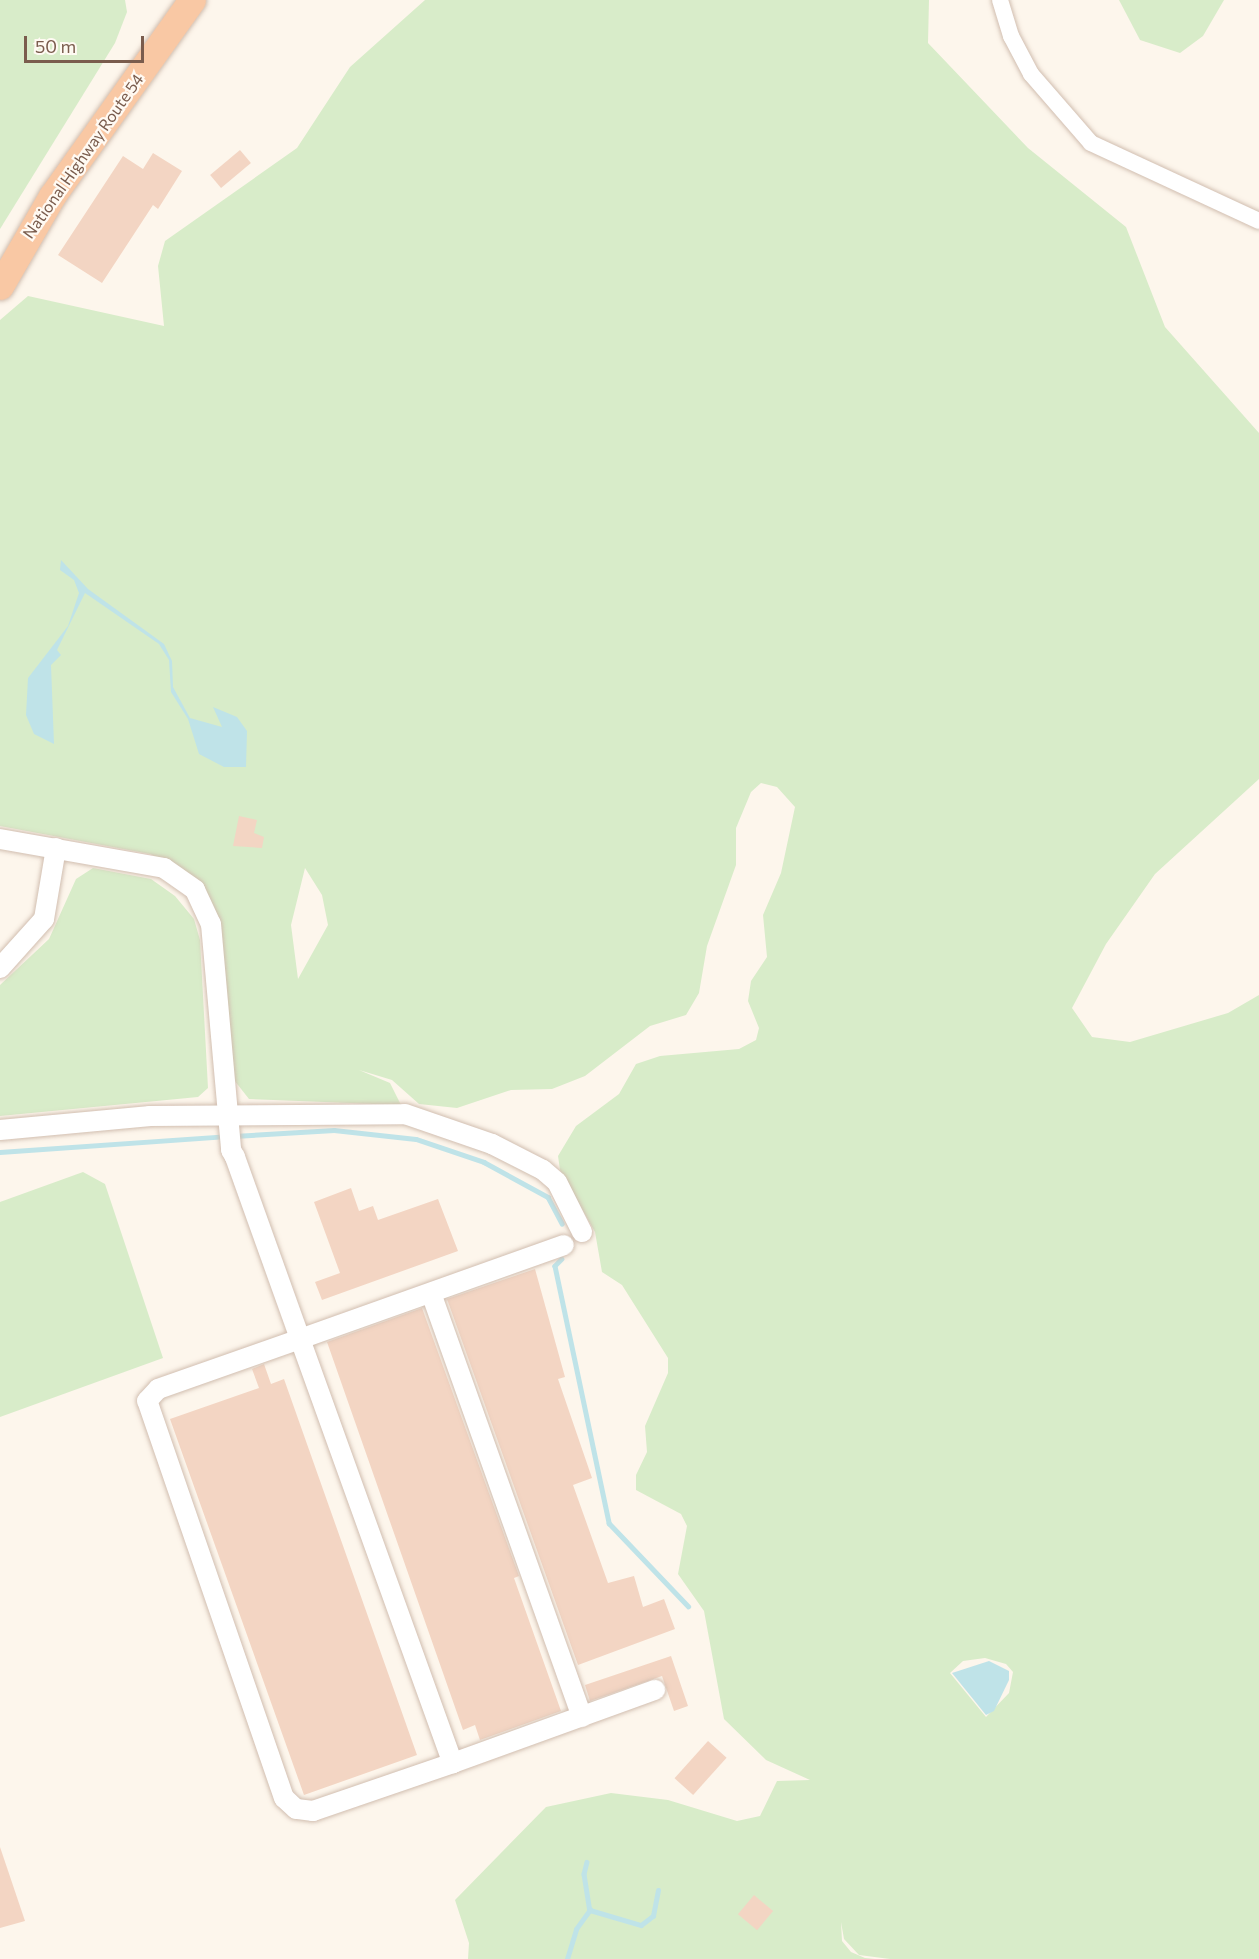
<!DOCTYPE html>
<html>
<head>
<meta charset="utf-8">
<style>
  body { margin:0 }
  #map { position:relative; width:1259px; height:1959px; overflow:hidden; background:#fdf6ec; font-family:Commissioner,sans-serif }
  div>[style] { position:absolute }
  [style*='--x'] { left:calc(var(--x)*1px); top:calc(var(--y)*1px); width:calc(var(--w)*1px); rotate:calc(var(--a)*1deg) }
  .green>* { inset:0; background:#d8ecc9 }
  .water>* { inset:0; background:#bfe3e8 }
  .stream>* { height:4.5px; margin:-2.25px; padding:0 2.25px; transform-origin:2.25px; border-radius:2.25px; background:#bfe3e8 }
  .building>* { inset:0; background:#f3d5c3; transform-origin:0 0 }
  .roads { filter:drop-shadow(0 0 2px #d1beb0) drop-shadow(0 0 2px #d1beb0) }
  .minor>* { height:16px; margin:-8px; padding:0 8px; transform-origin:8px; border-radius:8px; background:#fff }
  .tertiary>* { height:20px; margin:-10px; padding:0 10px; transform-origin:10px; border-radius:10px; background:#fff }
  .trunk>* { height:27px; margin:-13.5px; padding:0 13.5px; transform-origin:13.5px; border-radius:13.5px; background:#f9c8a4 }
  span { translate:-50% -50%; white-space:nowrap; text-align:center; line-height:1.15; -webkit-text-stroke:4.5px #fffaf3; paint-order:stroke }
  .street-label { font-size:16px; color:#7a5c4d }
  .scale { position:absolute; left:24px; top:36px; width:120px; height:27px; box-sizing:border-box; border:3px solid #7a5c4d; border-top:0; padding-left:8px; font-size:18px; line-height:21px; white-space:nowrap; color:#7a5c4d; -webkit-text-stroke:4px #fffaf3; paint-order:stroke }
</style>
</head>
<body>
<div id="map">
  <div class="green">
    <i style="clip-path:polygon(0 0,125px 0,127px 12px,115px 43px,0 229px)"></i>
    <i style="clip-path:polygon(evenodd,425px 0,929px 0,928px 43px,1028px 148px,1126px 227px,1165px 327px,1259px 433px,1259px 779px,1155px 874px,1106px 944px,1072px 1008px,1092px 1037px,1130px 1042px,1228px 1013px,1259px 995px,1259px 1959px,890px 1959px,859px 1955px,844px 1939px,841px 1922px,842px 1941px,851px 1952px,865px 1958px,875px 1959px,468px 1959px,469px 1943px,455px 1900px,546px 1807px,611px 1793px,668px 1800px,737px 1821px,760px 1816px,777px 1781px,810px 1780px,766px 1760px,724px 1719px,704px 1611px,678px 1574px,687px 1526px,681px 1514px,636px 1490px,636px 1475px,647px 1452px,645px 1426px,668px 1373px,668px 1358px,622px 1285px,602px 1272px,595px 1232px,560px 1170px,558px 1156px,576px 1126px,619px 1094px,636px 1064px,660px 1056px,739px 1049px,756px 1040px,759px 1028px,748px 1001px,751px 981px,767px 957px,763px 915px,781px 873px,795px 807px,777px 787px,761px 783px,751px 792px,736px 828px,736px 865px,707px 946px,699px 993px,686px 1015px,650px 1026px,585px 1076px,552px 1089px,511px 1090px,457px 1108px,419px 1104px,392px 1080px,359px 1070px,390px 1083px,401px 1105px,249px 1099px,234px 1080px,216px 917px,180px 867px,150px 854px,0 826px,0 320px,28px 296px,164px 326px,158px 266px,165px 241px,297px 148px,350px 67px,425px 0,305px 868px,322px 895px,328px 925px,298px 979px,291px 925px,305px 868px,425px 0,985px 1658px,1006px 1664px,1013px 1672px,1009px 1693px,986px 1717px,950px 1673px,963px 1661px,985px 1658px)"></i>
    <i style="clip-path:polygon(1119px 0,1224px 0,1203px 36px,1180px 53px,1140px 40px)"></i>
    <i style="clip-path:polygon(93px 868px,151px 879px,175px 896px,194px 919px,200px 940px,208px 1088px,198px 1097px,0 1116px,0 985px,49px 939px,76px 879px)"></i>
    <i style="clip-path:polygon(83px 1172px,105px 1184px,163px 1358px,0 1417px,0 1202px)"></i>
  </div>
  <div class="water">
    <i style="clip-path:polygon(61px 560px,88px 589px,164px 644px,172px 661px,173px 687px,190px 718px,222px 727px,213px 707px,237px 717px,247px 731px,246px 767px,224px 767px,199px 754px,188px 719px,171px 692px,169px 660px,159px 644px,85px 593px,57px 650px,61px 655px,51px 665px,54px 744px,34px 734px,26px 715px,28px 678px,68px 626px,79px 593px,74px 580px,60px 570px)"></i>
    <i style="clip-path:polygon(989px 1661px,1009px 1671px,1009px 1680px,994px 1711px,986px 1715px,952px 1673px)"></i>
  </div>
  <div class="stream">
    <i style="--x:234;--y:1136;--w:100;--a:-3.4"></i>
    <i style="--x:334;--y:1130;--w:82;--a:6.3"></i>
    <i style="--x:416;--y:1139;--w:72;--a:18.7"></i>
    <i style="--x:484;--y:1162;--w:73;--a:28.7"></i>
    <i style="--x:548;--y:1197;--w:30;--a:62"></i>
    <i style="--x:0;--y:1152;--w:227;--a:-4"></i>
    <i style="--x:562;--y:1259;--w:10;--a:135"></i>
    <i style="--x:555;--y:1266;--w:263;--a:78.1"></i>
    <i style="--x:609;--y:1523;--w:115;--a:46.4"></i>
    <i style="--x:587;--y:1862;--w:12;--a:104"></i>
    <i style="--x:584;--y:1874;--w:36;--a:81"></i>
    <i style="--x:567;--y:1959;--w:31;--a:-73"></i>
    <i style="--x:576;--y:1929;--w:24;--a:-54"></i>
    <i style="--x:590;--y:1910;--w:53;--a:16.4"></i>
    <i style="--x:641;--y:1925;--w:15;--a:-37"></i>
    <i style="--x:653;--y:1916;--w:26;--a:-79"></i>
  </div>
  <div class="building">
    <i style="left:240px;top:150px;width:17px;height:39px;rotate:50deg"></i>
    <i style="clip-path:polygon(153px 153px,182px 171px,158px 209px,153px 205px,102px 283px,58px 255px,123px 156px,143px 169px)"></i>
    <i style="clip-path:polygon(239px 816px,257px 820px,254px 833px,264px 837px,262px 848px,233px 846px)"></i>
    <i style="clip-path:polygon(351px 1188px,359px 1211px,373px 1206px,378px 1220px,438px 1199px,458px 1251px,322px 1300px,315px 1282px,340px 1273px,314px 1202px)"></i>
    <i style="clip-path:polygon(535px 1269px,565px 1377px,558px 1379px,592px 1478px,573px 1485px,608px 1583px,634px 1576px,643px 1607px,664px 1599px,675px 1629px,578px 1665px,447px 1299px)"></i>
    <i style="clip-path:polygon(422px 1308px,519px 1576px,514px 1578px,561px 1711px,480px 1740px,475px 1725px,463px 1730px,327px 1342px)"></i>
    <i style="clip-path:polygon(264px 1364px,271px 1384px,284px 1379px,417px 1755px,304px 1795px,170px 1419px,259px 1388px,252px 1369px)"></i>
    <i style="clip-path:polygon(671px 1656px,688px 1706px,674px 1711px,662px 1676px,590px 1701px,585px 1685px)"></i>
    <i style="left:708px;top:1741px;width:25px;height:50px;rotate:42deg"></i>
    <i style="clip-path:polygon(0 1847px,25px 1921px,0 1928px)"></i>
    <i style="left:754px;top:1895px;width:25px;height:25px;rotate:40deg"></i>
  </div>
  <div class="roads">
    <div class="minor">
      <i style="--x:1000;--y:0;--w:38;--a:73"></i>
      <i style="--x:1011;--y:36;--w:43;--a:62.2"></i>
      <i style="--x:1031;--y:74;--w:91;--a:49"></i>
      <i style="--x:1091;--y:143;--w:185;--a:24.9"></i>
    </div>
    <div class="tertiary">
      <i style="--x:0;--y:839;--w:167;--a:10"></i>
      <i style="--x:164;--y:868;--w:38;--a:35"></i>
      <i style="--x:195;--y:890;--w:38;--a:65"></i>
      <i style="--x:211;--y:924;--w:227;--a:84.9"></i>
      <i style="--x:231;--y:1150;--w:8;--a:60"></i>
      <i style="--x:235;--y:1157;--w:193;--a:70.3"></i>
      <i style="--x:300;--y:1339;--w:451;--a:70.2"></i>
      <i style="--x:453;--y:1763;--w:148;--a:161.1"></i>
      <i style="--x:313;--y:1811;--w:17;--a:-173"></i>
      <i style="--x:296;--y:1809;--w:16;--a:-137"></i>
      <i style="--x:284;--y:1798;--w:420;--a:-109"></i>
      <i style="--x:147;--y:1401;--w:16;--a:-47"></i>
      <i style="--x:158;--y:1389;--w:151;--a:-19.4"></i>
      <i style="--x:300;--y:1339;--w:280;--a:-19.6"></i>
      <i style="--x:0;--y:968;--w:66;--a:-48.1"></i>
      <i style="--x:44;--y:919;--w:72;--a:-80.4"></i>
      <i style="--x:0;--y:1130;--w:151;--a:-5.3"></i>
      <i style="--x:150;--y:1116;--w:255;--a:-0.4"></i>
      <i style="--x:405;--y:1114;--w:92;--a:19"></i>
      <i style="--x:492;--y:1144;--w:57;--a:27"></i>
      <i style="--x:543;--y:1170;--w:18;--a:41"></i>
      <i style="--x:557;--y:1182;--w:56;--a:63.4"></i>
      <i style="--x:431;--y:1293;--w:450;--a:70.4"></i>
      <i style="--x:453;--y:1763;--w:215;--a:-19.9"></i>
    </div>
    <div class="trunk">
      <i style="--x:0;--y:286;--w:104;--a:-60"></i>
      <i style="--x:52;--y:196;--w:241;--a:-54.5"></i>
    </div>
  </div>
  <div class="street-label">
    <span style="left:83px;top:156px;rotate:-55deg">National Highway Route 54</span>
  </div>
  <div class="scale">50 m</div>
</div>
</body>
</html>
